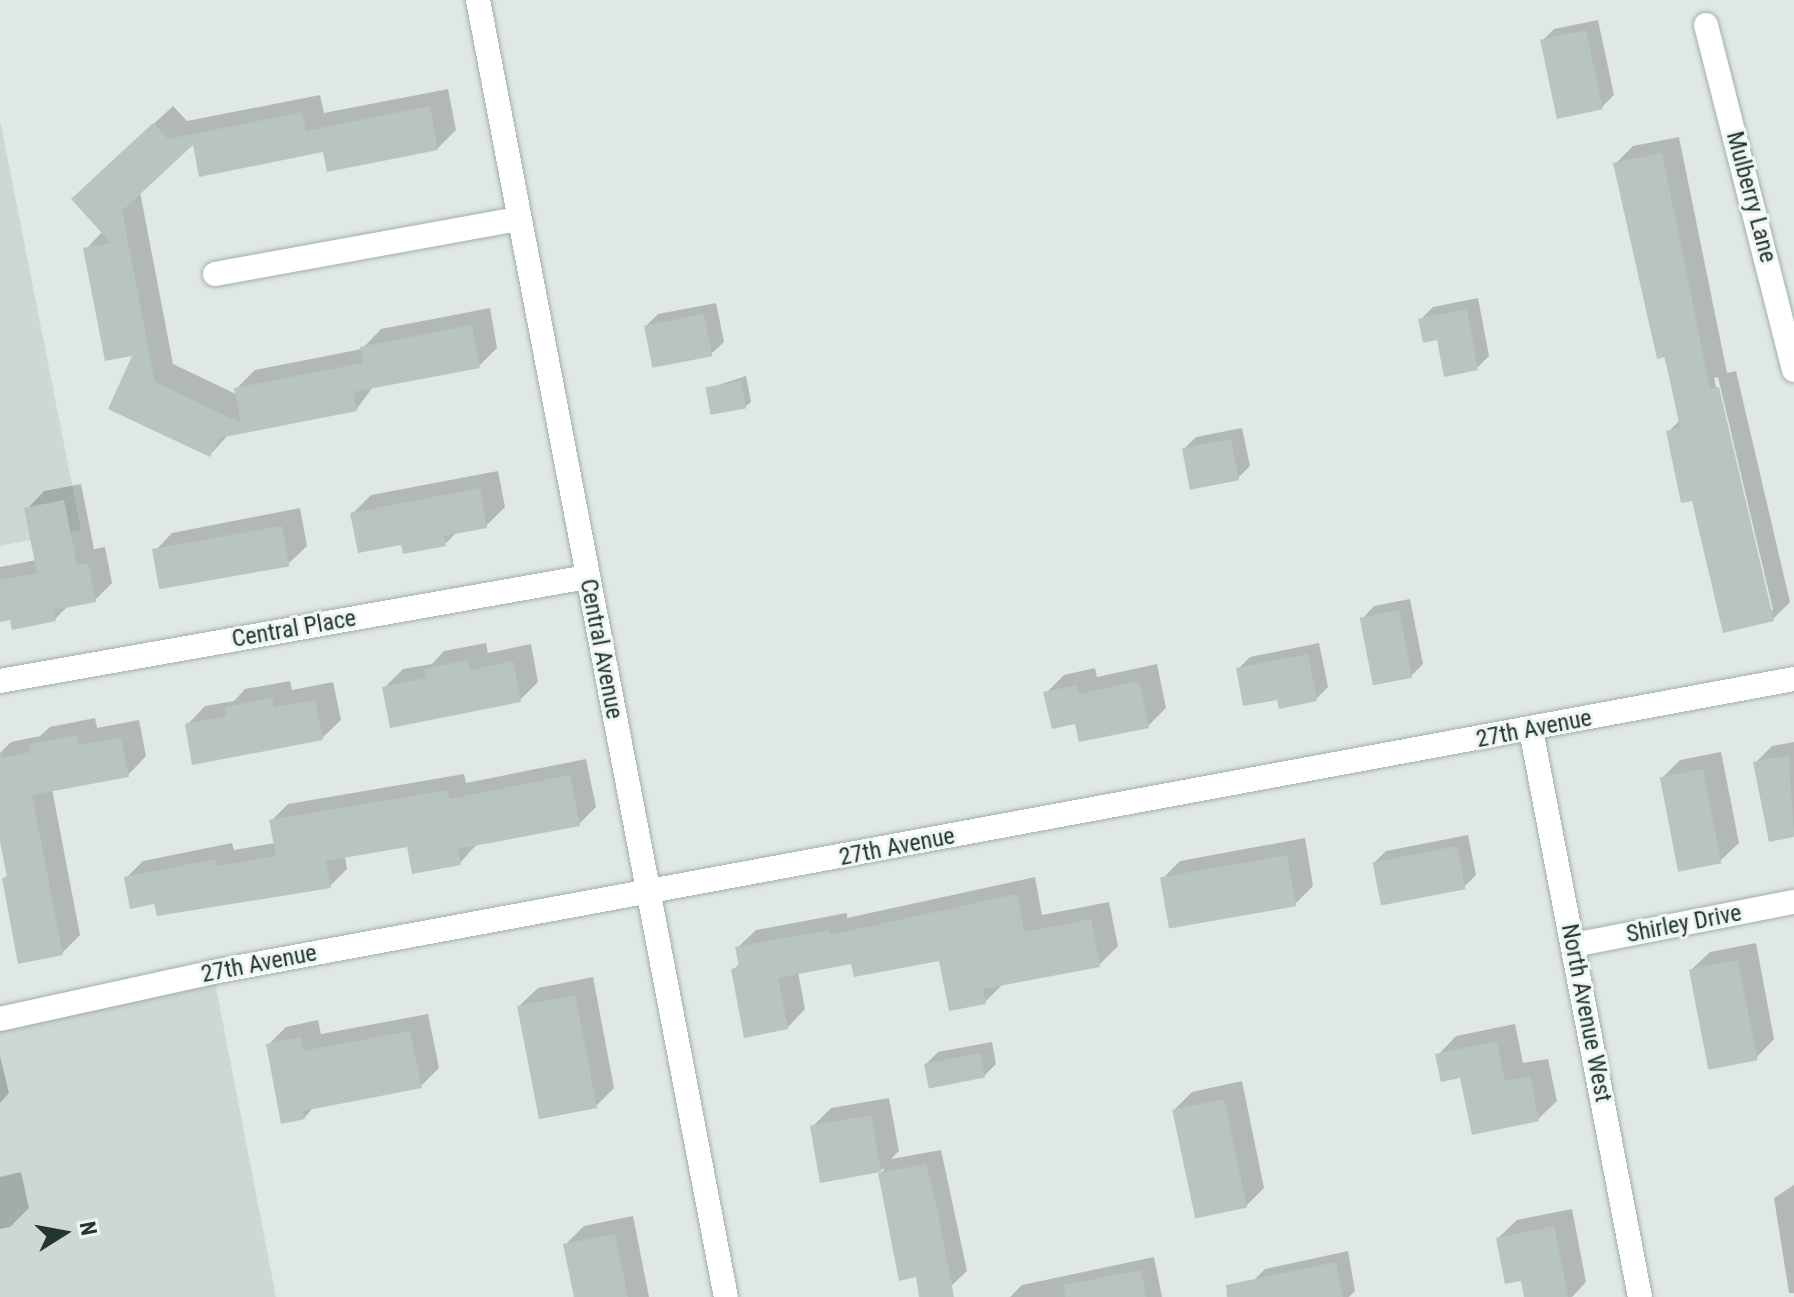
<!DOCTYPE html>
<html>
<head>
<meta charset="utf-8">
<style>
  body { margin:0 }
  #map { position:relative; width:1794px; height:1297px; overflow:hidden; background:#dfe8e3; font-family:"Roboto Condensed",sans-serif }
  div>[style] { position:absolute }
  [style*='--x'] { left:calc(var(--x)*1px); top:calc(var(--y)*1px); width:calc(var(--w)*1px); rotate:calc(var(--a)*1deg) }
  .built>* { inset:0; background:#ced8d2 }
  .shadow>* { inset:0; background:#0003 }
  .building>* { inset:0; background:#b8c5bf; transform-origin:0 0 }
  .roads { filter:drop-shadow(0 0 2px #a3afa9) drop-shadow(0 0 2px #a3afa9) }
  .minor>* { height:24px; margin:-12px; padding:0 12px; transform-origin:12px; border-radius:12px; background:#fff }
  span { translate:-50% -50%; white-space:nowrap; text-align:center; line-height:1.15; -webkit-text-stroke:6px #eff5f2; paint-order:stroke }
  .street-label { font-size:24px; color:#22362f }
  .north { position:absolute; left:24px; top:1193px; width:80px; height:80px; -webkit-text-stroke:6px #eff5f2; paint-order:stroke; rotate:79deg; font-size:22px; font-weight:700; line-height:32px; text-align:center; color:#22362f }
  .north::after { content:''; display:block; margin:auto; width:28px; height:36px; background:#22362f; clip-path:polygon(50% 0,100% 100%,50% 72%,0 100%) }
</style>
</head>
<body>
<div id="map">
  <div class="built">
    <i style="clip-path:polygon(0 120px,81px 530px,0 546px)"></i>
    <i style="clip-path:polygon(213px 972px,276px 1297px,0 1297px,0 1018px)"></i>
  </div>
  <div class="shadow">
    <i style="clip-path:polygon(1598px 20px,1614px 95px,1602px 107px,1542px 41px,1554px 29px)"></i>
    <i style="clip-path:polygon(448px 89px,456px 130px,438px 148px,325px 150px,194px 141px,140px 192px,173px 364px,238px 395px,237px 388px,255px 370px,362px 349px,381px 329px,490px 308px,497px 348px,479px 366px,373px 387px,356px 410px,229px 434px,210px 455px,110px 408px,136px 353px,86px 249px,103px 231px,92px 181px,173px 106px,187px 121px,320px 95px,324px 113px)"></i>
    <i style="clip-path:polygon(evenodd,1679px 137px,1727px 373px,1736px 371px,1790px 602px,1773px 619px,1694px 498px,1668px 432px,1680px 420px,1616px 163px,1633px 146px,1679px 137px,1718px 377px,1773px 610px,1769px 610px,1714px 378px,1718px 377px)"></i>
    <i style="clip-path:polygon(1478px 298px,1489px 356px,1477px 368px,1421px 319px,1433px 307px)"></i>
    <i style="clip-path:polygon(716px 303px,724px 342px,711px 354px,646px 326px,658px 314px)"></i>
    <i style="clip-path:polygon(746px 376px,751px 402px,745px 407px,709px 388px)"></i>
    <i style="clip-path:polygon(1242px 428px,1250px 466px,1238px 478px,1184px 449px,1196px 437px)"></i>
    <i style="clip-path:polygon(498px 471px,505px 507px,486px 526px,458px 531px,445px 544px,403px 542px,352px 514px,371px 495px)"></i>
    <i style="clip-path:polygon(81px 484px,94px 549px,105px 547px,112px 583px,95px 600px,69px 605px,55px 619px,0 620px,0 567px,37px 560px,27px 509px,44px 491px)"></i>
    <i style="clip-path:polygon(300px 508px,307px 546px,288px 564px,154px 552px,172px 533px)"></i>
    <i style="clip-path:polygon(1410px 599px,1423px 664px,1411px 676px,1362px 619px,1374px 606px)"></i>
    <i style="clip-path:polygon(486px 643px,488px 653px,531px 644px,538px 682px,520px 700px,384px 688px,403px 669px,432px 664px,444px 651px)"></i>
    <i style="clip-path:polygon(1319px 643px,1328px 687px,1316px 699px,1279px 697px,1238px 669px,1250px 657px)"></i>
    <i style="clip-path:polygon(1157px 664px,1166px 708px,1148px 726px,1076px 722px,1046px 693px,1064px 675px,1095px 668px,1097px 677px)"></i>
    <i style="clip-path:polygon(290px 681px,292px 690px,333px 682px,341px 720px,322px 738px,187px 725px,205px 706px,234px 701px,245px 689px)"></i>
    <i style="clip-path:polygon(95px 718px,97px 728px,139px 720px,146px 756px,128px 775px,52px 789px,80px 935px,62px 953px,4px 879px,8px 874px,0 753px,11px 742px,40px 736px,50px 727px)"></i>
    <i style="clip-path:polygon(1794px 742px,1794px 835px,1770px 840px,1755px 763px,1772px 746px)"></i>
    <i style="clip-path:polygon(1721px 752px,1739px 843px,1720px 861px,1662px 778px,1680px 760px)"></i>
    <i style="clip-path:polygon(586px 759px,596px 807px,579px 824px,477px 844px,460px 863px,409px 844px,345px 856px,347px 869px,330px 886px,156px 902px,126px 878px,143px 861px,232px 843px,234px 850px,275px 843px,271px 821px,288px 804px,464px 774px,466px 783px)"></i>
    <i style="clip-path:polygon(1468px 835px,1476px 875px,1464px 887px,1374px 863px,1386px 851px)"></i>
    <i style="clip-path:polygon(1305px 838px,1313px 886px,1295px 904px,1162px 879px,1180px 861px)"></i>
    <i style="clip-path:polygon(1035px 877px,1042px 915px,1109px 902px,1118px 946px,1099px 965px,1004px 983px,985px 1002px,941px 958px,853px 962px,798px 972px,805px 1009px,787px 1028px,733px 970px,740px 963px,737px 948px,756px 930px,847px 913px,847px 918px)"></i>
    <i style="clip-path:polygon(1756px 943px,1774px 1039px,1756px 1058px,1691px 970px,1710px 952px)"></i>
    <i style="clip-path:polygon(593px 977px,614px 1088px,596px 1106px,519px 1006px,538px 988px)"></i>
    <i style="clip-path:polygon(428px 1014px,439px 1068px,421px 1086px,315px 1106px,304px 1118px,268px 1045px,286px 1027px,318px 1020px,321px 1034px)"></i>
    <i style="clip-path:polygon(1515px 1024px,1523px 1063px,1548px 1059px,1557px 1101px,1538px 1119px,1462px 1075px,1438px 1055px,1456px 1036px)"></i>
    <i style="clip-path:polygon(992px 1042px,996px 1064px,984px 1076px,926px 1064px,938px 1052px)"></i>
    <i style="clip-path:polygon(0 1056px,9px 1093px,0 1103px)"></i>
    <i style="clip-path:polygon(1242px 1081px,1264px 1188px,1246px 1206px,1174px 1110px,1192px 1092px)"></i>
    <i style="clip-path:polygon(889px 1098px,899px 1151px,891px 1159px,941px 1150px,967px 1271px,951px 1286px,917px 1275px,881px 1173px,885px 1169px,822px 1180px,812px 1127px,831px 1108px)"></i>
    <i style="clip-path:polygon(21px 1172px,29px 1208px,10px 1227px,0 1229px,0 1177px)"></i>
    <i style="clip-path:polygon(1794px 1185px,1794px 1293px,1789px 1293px,1774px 1198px)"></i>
    <i style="clip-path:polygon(1572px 1209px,1586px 1282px,1572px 1297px,1526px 1297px,1523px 1278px,1498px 1238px,1517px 1220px)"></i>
    <i style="clip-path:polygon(633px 1216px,649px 1297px,576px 1297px,566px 1244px,584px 1226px)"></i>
    <i style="clip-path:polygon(1348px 1251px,1355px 1291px,1349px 1297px,1256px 1297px,1253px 1281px,1265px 1269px)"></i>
    <i style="clip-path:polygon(1154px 1257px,1162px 1297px,1010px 1297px,1022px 1285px)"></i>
  </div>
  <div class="building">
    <i style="left:1586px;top:30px;width:81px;height:47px;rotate:78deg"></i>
    <i style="clip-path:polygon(430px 106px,438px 150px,327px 172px,323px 152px,199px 177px,193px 145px,122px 211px,155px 382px,241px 423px,234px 388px,363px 363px,360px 347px,472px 325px,480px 368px,353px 392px,357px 411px,219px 438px,210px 457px,108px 409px,132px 356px,105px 361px,83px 248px,111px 243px,71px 199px,153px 123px,168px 139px,302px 112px,306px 131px)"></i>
    <i style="clip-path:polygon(1662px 153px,1710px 389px,1719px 387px,1774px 621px,1723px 633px,1692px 501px,1681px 503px,1666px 431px,1680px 428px,1665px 357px,1657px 359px,1613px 163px)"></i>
    <i style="clip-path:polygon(1467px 309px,1478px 370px,1444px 377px,1437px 340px,1423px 343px,1418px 319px)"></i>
    <i style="left:704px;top:314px;width:43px;height:61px;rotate:79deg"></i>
    <i style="left:741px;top:381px;width:28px;height:36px;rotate:80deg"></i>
    <i style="left:1231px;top:439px;width:42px;height:50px;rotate:79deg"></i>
    <i style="clip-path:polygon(480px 488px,487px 528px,444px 536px,446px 546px,403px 554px,401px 545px,358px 553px,350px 513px)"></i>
    <i style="clip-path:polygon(64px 500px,77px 565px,88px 563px,96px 602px,54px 610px,56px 621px,12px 630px,10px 620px,0 622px,0 580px,37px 573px,24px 508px)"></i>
    <i style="left:282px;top:526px;width:41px;height:132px;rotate:80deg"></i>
    <i style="left:1399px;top:610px;width:69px;height:40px;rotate:79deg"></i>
    <i style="clip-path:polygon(1308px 654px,1317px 701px,1279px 709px,1277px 700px,1243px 706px,1236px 668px)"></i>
    <i style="clip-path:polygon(468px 660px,470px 670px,513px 661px,521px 702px,390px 728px,382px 687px,426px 678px,424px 669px)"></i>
    <i style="clip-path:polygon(1139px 681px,1149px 728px,1079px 742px,1075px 724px,1052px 729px,1043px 692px,1077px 685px,1079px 694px)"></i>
    <i style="clip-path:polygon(272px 698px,274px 707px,315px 700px,323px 740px,192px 765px,185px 724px,226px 716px,225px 707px)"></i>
    <i style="clip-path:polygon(77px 735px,79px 745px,121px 737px,129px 777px,32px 795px,63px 955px,18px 964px,2px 878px,7px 877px,0 842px,0 758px,31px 752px,29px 744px)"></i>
    <i style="clip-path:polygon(1789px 755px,1794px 837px,1769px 842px,1753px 762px)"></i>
    <i style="left:1703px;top:769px;width:96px;height:44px;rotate:79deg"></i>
    <i style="clip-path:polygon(570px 775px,580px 826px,458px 849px,461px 865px,412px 874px,407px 847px,326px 861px,331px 888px,157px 916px,154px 904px,130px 909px,124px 877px,215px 859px,217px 866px,276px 856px,269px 820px,448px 790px,449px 799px)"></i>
    <i style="left:1457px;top:846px;width:44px;height:86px;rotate:79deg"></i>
    <i style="left:1287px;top:855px;width:52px;height:129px;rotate:80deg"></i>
    <i style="clip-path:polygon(1017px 894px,1024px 932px,1091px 919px,1100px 967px,983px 989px,986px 1004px,949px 1011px,939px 961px,854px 977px,851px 964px,778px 978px,788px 1029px,744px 1038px,731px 969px,739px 967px,735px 947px,829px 930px,830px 935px)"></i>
    <i style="left:1738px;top:960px;width:102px;height:50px;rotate:79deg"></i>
    <i style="left:575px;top:995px;width:115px;height:59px;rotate:79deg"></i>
    <i style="clip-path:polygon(410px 1031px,422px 1088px,303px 1111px,305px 1119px,281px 1124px,266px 1044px,301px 1037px,303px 1051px)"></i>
    <i style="clip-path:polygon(1497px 1041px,1505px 1081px,1530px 1076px,1539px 1121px,1472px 1135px,1460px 1078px,1441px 1082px,1435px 1054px)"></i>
    <i style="left:980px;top:1053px;width:25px;height:57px;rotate:79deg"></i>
    <i style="left:1224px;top:1099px;width:111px;height:53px;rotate:78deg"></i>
    <i style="left:871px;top:1115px;width:58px;height:62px;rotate:80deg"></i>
    <i style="clip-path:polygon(926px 1164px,937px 1208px,954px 1297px,919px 1297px,916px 1277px,899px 1281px,878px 1173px)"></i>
    <i style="clip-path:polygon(1554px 1226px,1568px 1297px,1524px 1297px,1521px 1281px,1505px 1284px,1496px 1238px)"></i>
    <i style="clip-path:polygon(615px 1234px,628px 1297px,574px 1297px,563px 1244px)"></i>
    <i style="clip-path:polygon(1336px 1262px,1343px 1297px,1227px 1297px,1226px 1285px)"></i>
    <i style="clip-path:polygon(1141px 1270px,1146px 1297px,1065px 1297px,1064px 1285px)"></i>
  </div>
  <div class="roads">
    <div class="minor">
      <i style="--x:478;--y:0;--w:1320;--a:79.18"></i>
      <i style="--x:1706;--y:25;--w:356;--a:75.7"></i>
      <i style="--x:215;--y:274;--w:309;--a:-10.3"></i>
      <i style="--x:0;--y:681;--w:596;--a:-10.05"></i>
      <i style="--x:1531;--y:730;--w:577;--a:79.12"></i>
      <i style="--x:1574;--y:945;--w:224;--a:-11.1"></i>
      <i style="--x:0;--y:1019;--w:218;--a:-12.4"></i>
      <i style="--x:213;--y:972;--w:1608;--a:-10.5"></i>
    </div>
  </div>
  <div class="street-label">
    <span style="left:1751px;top:197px;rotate:75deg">Mulberry Lane</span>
    <span style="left:294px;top:629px;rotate:-10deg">Central Place</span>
    <span style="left:601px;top:649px;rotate:79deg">Central Avenue</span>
    <span style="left:1534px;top:729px;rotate:-11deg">27th Avenue</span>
    <span style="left:897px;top:847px;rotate:-11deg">27th Avenue</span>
    <span style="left:1684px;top:924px;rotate:-11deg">Shirley Drive</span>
    <span style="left:259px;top:964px;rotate:-11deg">27th Avenue</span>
    <span style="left:1586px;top:1013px;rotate:79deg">North Avenue West</span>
  </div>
  <div class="north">N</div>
</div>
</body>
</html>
